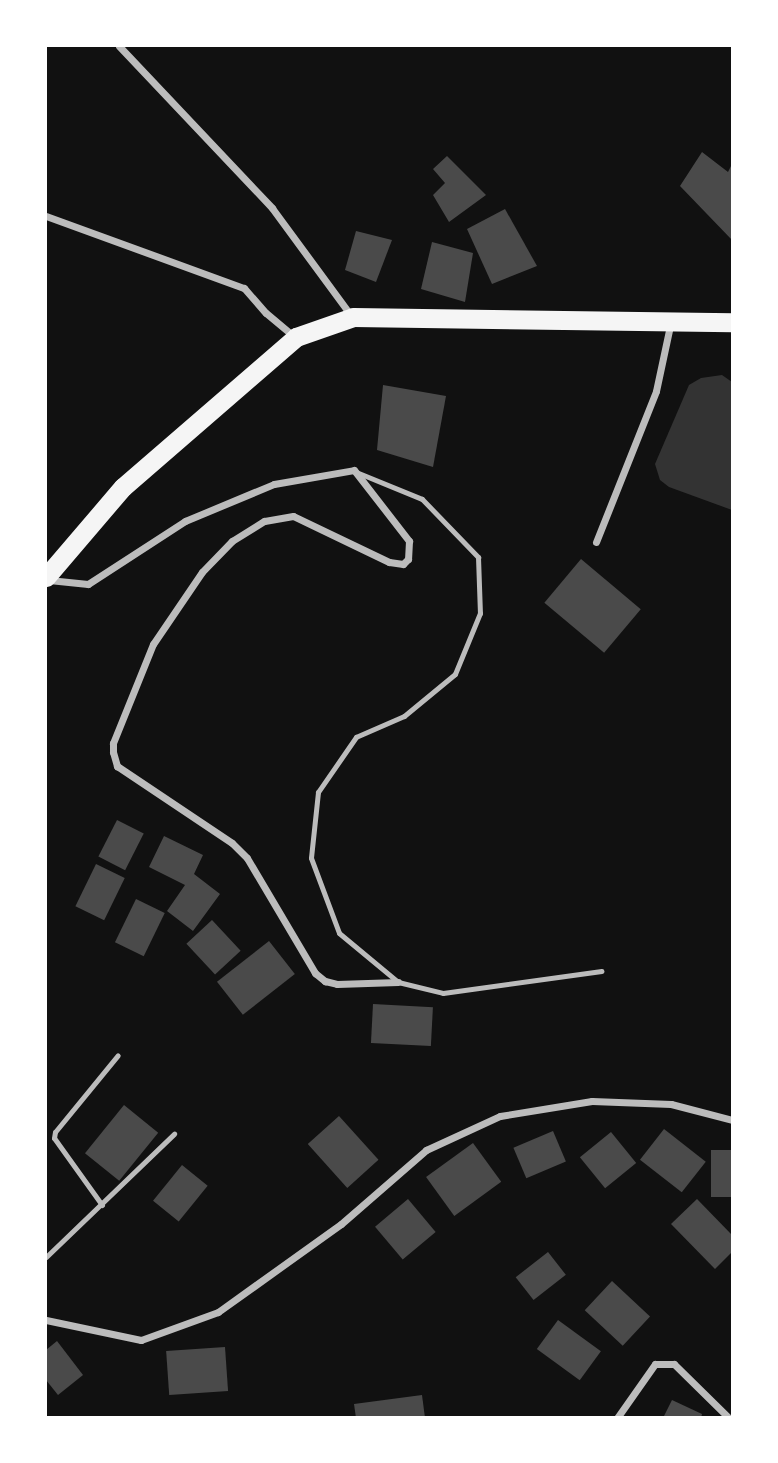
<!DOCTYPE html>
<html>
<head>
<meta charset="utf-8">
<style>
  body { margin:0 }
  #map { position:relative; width:778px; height:1463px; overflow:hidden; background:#111; font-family:Karla,sans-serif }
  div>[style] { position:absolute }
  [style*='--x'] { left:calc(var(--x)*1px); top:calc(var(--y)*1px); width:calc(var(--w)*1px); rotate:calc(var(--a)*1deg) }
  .water>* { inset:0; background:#333 }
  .building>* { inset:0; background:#4a4a4a; transform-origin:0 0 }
  .service>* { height:5px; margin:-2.5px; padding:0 2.5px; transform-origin:2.5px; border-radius:2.5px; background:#bcbcbc }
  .minor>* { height:7px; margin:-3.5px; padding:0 3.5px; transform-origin:3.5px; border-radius:3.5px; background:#bcbcbc }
  .trunk>* { height:19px; margin:-9.5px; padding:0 9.5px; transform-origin:9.5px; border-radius:9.5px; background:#f5f5f5 }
  span { translate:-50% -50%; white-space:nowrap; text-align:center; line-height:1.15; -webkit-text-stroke:7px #fff; paint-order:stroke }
  .frame { position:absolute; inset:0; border:47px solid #fff; pointer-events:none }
</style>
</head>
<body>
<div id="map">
  <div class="water">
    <i style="clip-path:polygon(722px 375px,732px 382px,732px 510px,669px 487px,660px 480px,655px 464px,689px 385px,701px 378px)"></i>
  </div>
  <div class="building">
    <i style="clip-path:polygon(702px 152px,728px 172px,732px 164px,732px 240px,680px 186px)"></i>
    <i style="clip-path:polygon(447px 156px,486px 195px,449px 222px,433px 195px,445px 183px,433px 169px)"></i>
    <i style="clip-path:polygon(505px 209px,537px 266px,492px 284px,467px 229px)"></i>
    <i style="clip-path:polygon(356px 231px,392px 240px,376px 282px,345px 270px)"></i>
    <i style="clip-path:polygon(432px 242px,473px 253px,465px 302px,421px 289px)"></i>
    <i style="clip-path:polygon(383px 385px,446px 396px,433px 467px,377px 450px)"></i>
    <i style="left:581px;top:559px;width:78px;height:57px;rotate:40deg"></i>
    <i style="left:117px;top:820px;width:30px;height:41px;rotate:27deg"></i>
    <i style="clip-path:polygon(164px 836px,203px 855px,194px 874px,220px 894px,193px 931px,167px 911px,185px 885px,149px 867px)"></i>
    <i style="left:96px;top:864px;width:32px;height:47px;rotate:26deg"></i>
    <i style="left:136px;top:899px;width:32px;height:48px;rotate:26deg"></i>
    <i style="left:212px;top:920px;width:42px;height:35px;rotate:47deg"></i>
    <i style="left:269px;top:941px;width:42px;height:66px;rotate:52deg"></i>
    <i style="left:373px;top:1004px;width:60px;height:39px;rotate:3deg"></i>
    <i style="left:124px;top:1105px;width:44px;height:62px;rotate:39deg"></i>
    <i style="left:339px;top:1116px;width:59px;height:42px;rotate:48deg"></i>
    <i style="left:664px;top:1129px;width:53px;height:39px;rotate:38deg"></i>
    <i style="left:553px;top:1131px;width:33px;height:43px;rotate:67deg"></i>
    <i style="left:611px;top:1132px;width:40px;height:40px;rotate:51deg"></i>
    <i style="left:473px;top:1143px;width:48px;height:58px;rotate:54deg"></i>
    <i style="left:732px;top:1150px;width:47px;height:21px;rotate:90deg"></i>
    <i style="left:182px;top:1165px;width:33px;height:46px;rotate:39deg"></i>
    <i style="left:408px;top:1199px;width:43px;height:43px;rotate:50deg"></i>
    <i style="clip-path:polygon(697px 1199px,732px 1235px,732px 1252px,715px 1269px,671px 1224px)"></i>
    <i style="left:548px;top:1252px;width:29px;height:41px;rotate:52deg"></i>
    <i style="left:612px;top:1281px;width:52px;height:40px;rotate:43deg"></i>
    <i style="left:558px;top:1320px;width:53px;height:36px;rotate:36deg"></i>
    <i style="clip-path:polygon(57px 1341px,83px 1375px,58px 1395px,46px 1380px,46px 1350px)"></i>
    <i style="left:225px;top:1347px;width:44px;height:59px;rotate:86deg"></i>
    <i style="clip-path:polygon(422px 1395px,425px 1418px,356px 1418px,354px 1404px)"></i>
    <i style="clip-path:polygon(672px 1400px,702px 1414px,701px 1418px,663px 1418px)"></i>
  </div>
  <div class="service">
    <i style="--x:356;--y:472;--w:71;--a:22.2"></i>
    <i style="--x:422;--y:499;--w:81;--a:46"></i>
    <i style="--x:478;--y:557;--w:56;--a:88"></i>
    <i style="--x:480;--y:613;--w:66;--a:112.3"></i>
    <i style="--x:455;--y:674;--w:66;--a:140.5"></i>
    <i style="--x:404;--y:716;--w:52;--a:156.4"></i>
    <i style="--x:356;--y:737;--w:67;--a:124.6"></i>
    <i style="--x:318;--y:792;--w:66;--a:96.1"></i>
    <i style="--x:311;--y:858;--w:80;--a:69.5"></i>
    <i style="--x:339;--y:933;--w:77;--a:39.7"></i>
    <i style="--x:398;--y:982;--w:46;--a:13.7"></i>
    <i style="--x:443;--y:993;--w:160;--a:-7.9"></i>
    <i style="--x:102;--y:1205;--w:82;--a:-125.6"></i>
    <i style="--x:54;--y:1138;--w:6;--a:-81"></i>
    <i style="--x:55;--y:1132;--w:99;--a:-50.7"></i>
    <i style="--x:46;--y:1257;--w:178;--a:-43.9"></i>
  </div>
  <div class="minor">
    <i style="--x:119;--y:46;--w:223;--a:46.6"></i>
    <i style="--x:272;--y:208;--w:135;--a:53.7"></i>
    <i style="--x:46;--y:216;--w:211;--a:20"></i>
    <i style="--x:244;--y:288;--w:33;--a:49"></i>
    <i style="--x:266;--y:313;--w:38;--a:40"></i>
    <i style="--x:596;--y:542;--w:162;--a:-68.3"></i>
    <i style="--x:656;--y:391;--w:72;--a:-77.9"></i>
    <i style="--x:49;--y:580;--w:39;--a:6"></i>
    <i style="--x:88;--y:584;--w:116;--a:-33"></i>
    <i style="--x:185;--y:521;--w:96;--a:-22.6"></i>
    <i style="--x:274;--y:484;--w:81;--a:-9.9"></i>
    <i style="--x:354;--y:470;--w:90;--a:52.2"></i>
    <i style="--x:409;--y:541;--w:18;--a:93"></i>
    <i style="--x:408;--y:559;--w:7;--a:135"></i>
    <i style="--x:403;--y:564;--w:14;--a:-172"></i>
    <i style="--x:389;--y:562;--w:106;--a:-154.4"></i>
    <i style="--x:293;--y:516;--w:29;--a:170"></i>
    <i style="--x:264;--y:521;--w:38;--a:148"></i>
    <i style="--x:232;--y:541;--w:43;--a:134.1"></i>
    <i style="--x:202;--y:572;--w:87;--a:124.2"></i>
    <i style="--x:153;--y:644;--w:107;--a:112"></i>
    <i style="--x:113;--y:743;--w:9;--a:90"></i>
    <i style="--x:113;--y:752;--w:15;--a:74"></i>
    <i style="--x:117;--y:766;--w:138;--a:33.8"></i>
    <i style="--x:232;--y:843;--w:21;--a:45"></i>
    <i style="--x:247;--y:858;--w:134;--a:59.4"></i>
    <i style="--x:315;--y:973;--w:13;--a:39"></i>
    <i style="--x:325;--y:981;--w:12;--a:14"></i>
    <i style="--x:337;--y:984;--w:61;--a:-1.9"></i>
    <i style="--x:46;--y:1320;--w:97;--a:11.9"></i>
    <i style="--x:141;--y:1340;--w:82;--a:-20"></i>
    <i style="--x:218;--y:1312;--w:151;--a:-35.6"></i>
    <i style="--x:341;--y:1224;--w:113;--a:-41"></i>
    <i style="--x:426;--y:1150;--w:81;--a:-24.7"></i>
    <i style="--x:500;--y:1116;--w:93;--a:-9.3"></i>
    <i style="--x:592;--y:1101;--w:79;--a:2.2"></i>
    <i style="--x:671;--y:1104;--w:63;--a:14.7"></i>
    <i style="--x:617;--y:1418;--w:66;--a:-54.9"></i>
    <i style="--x:655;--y:1364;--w:19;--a:0"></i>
    <i style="--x:674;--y:1364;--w:77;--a:44.5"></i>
  </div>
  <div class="trunk">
    <i style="--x:46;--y:577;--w:118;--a:-49.5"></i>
    <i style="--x:123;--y:487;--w:229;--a:-40.9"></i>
    <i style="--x:296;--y:337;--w:60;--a:-19.3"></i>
    <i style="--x:353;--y:317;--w:379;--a:0.8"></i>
  </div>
  <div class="frame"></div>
</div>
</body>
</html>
